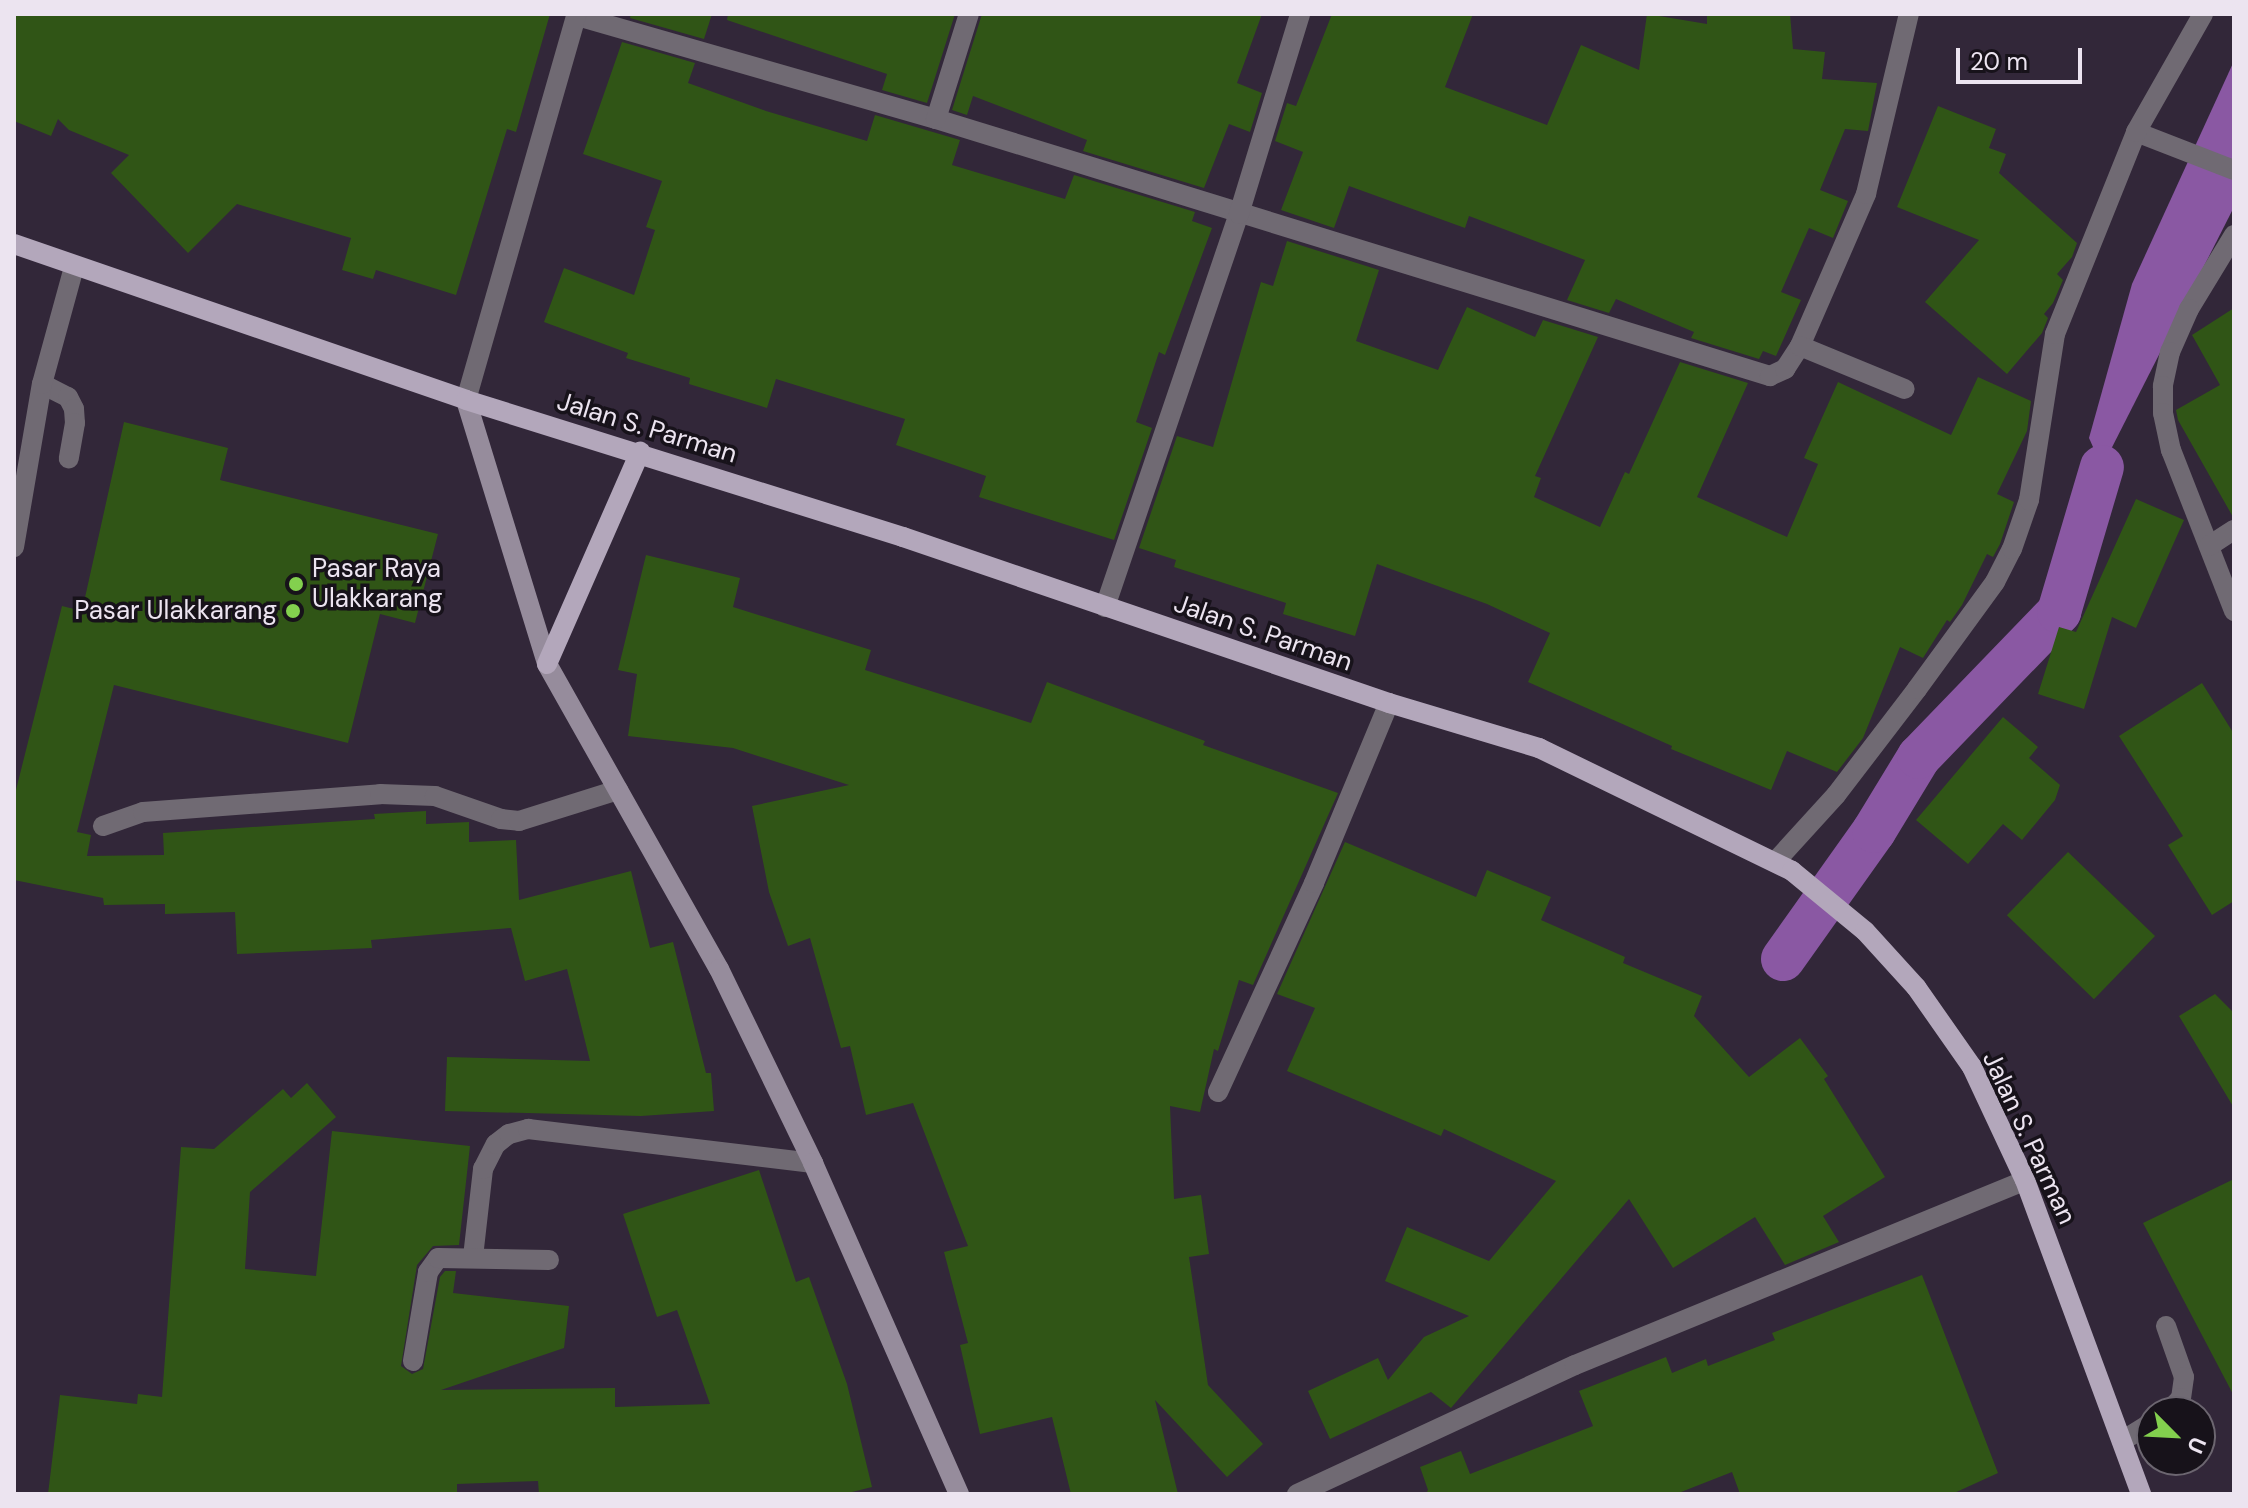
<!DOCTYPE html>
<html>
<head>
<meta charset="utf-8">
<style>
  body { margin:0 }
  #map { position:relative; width:2248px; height:1508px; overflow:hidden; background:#322739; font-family:"DM Sans",sans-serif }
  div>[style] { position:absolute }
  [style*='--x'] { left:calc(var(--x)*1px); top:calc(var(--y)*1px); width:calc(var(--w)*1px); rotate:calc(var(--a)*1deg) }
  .water>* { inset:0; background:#8a58a3 }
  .canal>* { height:44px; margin:-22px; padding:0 22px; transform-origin:22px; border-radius:22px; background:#8a58a3 }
  .building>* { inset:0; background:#305516; transform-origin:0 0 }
  .service>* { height:20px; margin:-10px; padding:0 10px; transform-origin:10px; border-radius:10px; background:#706a73 }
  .minor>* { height:20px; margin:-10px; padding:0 10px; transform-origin:10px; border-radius:10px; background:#706a73 }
  .secondary>* { height:20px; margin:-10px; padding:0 10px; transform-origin:10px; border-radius:10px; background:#968c9c }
  .primary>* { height:20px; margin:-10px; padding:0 10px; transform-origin:10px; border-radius:10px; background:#b3a7bb }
  .dots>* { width:22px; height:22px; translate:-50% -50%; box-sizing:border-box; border:4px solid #17121a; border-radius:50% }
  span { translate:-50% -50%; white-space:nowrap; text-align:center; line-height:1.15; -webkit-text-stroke:7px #17121a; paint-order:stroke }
  .street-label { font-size:26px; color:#ece4f0 }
  .poi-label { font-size:26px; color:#ece4f0 }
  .left { translate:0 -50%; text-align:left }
  .right { translate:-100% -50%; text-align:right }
  .frame { position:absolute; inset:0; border:16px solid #ece4f0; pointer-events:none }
  .north { position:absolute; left:2136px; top:1396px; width:80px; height:80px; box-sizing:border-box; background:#17121a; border:2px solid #6c6670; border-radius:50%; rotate:114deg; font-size:22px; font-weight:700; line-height:32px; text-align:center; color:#ece4f0 }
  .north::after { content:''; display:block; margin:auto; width:28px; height:36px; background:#83d04e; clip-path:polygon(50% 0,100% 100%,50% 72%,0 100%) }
  .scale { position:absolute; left:1956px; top:48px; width:126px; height:36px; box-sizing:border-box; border:4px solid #ece4f0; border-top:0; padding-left:10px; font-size:24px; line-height:28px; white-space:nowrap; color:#ece4f0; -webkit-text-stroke:6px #17121a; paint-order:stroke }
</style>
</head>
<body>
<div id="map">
  <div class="water">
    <i style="clip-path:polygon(2234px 61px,2234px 207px,2102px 467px,2089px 438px,2132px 284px)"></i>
  </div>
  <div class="canal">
    <i style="--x:1783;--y:959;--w:157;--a:-54.6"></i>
    <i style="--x:1874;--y:831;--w:87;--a:-58.7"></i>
    <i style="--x:1919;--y:757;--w:202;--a:-46"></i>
    <i style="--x:2059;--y:612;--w:151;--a:-73.5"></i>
  </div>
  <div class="building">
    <i style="clip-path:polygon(14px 14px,550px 14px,516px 132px,507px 129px,456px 295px,376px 270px,373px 279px,342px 270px,351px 238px,237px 204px,188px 253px,111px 173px,129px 155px,69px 130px,58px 119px,51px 136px,14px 121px)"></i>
    <i style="clip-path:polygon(631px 14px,712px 14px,704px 39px,630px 18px)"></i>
    <i style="clip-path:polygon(728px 14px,955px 14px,927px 103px,882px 90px,887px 74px,727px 20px)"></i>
    <i style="clip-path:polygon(982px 14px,1262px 14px,1237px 83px,1262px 93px,1250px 132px,1229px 124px,1204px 188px,1083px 151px,1087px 140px,973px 96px,967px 115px,952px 110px)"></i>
    <i style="clip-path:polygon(1332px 14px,1473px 14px,1445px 87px,1547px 125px,1581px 45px,1639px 70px,1647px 14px,1707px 24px,1707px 14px,1790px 14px,1793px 49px,1825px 52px,1822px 79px,1877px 83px,1868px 131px,1845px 129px,1820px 190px,1848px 201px,1833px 238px,1809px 228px,1781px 292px,1801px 300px,1776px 356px,1763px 351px,1759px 359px,1691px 338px,1694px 332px,1616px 299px,1609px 313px,1567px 300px,1585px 260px,1469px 216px,1465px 228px,1349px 186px,1334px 228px,1281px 210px,1303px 152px,1275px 141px,1287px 103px,1296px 106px)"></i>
    <i style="clip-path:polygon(622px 42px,695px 63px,688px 83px,766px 111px,867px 141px,875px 115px,960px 140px,952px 165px,1065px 199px,1074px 175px,1195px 212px,1192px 221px,1212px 228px,1165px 355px,1159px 352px,1136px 422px,1152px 428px,1114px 540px,979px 497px,986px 476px,896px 445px,905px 419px,776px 379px,767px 408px,689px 384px,690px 378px,626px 358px,628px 353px,544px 322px,564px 268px,634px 295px,655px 230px,646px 227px,662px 181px,583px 154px)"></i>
    <i style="clip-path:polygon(1938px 106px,1996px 129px,1989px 148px,2006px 154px,1999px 173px,2077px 243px,2072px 257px,2057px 274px,2063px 280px,2053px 303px,2044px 314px,2048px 318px,2042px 333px,2007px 374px,1925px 302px,1979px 240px,1897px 207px)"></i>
    <i style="clip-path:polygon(1287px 241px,1379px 270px,1356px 341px,1438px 370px,1467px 307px,1535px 337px,1543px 320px,1598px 337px,1535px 476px,1541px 478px,1534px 497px,1600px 527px,1625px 472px,1629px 474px,1680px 362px,1748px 383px,1697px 497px,1787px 537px,1818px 464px,1804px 458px,1838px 382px,1951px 435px,1978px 377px,2031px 401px,2027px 431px,1997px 494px,2014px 502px,2000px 544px,1993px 557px,1987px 554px,1962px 605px,1950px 622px,1947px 620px,1923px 658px,1900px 647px,1863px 738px,1837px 772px,1787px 751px,1771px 790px,1671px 749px,1672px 746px,1528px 682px,1550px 633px,1487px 604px,1377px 564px,1355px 636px,1283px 614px,1286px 603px,1174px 567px,1176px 560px,1139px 548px,1177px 436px,1213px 447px,1261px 282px,1273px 286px)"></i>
    <i style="clip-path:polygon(2234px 308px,2234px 517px,2233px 517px,2178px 420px,2176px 410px,2220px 385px,2192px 335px)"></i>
    <i style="clip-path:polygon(124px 422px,228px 448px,220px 480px,438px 534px,415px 623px,380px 614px,348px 743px,114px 685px,77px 832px,91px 835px,87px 856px,164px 855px,163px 833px,375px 819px,374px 814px,426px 811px,426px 824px,469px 822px,469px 842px,516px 840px,519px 900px,631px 871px,650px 948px,673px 942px,706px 1073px,711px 1073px,714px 1111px,641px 1116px,445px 1111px,447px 1057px,590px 1061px,567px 969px,525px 981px,511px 928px,371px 940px,372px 948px,237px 954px,235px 912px,165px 914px,165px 904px,104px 905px,103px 898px,14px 880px,14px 798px,62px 606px,82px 611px)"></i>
    <i style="clip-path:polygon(2136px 499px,2184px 520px,2136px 628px,2112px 617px,2084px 709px,2038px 694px,2059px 627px,2076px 632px)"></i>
    <i style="clip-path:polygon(646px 555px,740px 578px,733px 607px,871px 650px,865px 670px,1031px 723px,1047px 682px,1205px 741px,1203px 745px,1338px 793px,1253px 985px,1239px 980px,1218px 1051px,1214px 1049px,1200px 1112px,1170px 1106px,1174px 1199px,1201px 1195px,1209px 1254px,1189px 1257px,1208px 1385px,1263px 1444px,1227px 1477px,1155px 1400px,1178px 1494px,1071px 1494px,1052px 1417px,980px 1434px,960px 1345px,968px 1343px,944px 1252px,968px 1246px,913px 1103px,866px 1115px,850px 1046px,841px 1048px,810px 938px,788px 946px,769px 892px,752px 806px,849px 785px,733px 748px,628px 736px,637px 674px,618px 670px)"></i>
    <i style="clip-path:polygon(2202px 683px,2234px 734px,2234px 901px,2212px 915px,2168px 845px,2183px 836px,2119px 736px)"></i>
    <i style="clip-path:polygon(2003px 717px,2038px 747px,2029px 758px,2060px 785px,2055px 800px,2022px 840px,2003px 824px,1968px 864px,1916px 820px)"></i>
    <i style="clip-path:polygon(1345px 842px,1476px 897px,1487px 870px,1551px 897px,1541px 920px,1625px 957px,1623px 963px,1702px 996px,1694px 1016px,1749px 1077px,1800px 1038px,1828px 1076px,1824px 1079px,1885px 1177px,1823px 1216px,1839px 1242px,1785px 1265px,1755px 1217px,1673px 1268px,1629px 1199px,1451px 1408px,1431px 1392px,1330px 1439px,1308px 1391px,1378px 1358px,1388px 1380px,1424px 1337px,1469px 1316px,1385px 1281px,1407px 1227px,1489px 1261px,1556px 1181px,1444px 1129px,1441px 1136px,1287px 1071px,1315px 1008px,1277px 994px)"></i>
    <i style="left:2068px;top:852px;width:121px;height:88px;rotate:44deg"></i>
    <i style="clip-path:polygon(2215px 994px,2234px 1013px,2234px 1108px,2179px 1016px)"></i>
    <i style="clip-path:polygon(307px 1083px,336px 1117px,250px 1192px,245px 1269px,316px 1276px,332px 1131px,470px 1146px,459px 1245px,433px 1246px,417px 1265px,401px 1366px,412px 1374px,423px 1369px,440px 1277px,445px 1271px,456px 1271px,453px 1293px,569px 1306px,564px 1348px,441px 1390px,615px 1388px,615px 1407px,710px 1404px,677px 1310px,657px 1317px,623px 1214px,759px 1170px,796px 1282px,809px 1277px,847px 1384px,872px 1487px,844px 1494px,539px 1494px,538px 1481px,457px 1484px,457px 1494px,48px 1494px,60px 1395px,137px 1404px,138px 1394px,162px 1397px,181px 1147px,214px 1149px,283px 1089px,291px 1098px)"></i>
    <i style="clip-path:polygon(2234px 1179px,2234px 1396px,2143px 1223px)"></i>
    <i style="clip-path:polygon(1922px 1275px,1998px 1473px,1952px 1494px,1740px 1494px,1732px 1472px,1676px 1494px,1426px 1494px,1428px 1490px,1420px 1467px,1461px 1451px,1470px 1474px,1593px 1426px,1579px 1391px,1666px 1357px,1672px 1373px,1706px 1359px,1708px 1366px,1775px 1340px,1772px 1333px)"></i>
  </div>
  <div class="service">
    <i style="--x:42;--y:384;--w:29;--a:27"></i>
    <i style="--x:68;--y:397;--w:13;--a:63"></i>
    <i style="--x:74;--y:409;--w:14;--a:86"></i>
    <i style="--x:75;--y:423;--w:36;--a:100"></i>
    <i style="--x:473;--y:1257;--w:89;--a:-83.5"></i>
    <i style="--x:483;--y:1169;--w:28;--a:-63"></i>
    <i style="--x:496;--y:1144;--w:16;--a:-38"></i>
    <i style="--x:509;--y:1134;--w:20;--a:-15"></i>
    <i style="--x:528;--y:1129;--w:287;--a:6.8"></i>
    <i style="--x:2166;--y:1326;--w:54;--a:70.6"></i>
    <i style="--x:2184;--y:1377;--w:21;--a:98"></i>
    <i style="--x:2181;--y:1398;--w:19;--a:133"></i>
    <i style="--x:413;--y:1361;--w:90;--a:-80.4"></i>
    <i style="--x:428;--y:1272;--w:17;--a:-54"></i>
    <i style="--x:438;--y:1258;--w:111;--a:1"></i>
    <i style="--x:2122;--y:1441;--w:36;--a:-32"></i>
  </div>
  <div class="minor">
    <i style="--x:577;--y:16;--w:373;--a:16"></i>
    <i style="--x:936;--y:119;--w:873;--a:17.13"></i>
    <i style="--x:1770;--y:376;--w:17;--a:-25"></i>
    <i style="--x:1785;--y:369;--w:27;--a:-57"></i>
    <i style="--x:1800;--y:346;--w:166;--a:-66.5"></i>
    <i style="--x:1866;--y:194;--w:185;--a:-76.6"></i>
    <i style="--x:936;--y:119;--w:110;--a:-72.6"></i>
    <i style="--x:2136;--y:132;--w:105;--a:21.2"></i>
    <i style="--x:2234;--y:235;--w:87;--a:121.3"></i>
    <i style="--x:2189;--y:309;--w:47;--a:113.8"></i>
    <i style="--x:2170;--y:352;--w:35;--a:102"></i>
    <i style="--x:2163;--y:386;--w:27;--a:90"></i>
    <i style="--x:2163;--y:413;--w:38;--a:78"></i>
    <i style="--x:2171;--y:450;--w:173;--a:68.6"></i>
    <i style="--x:1800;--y:346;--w:113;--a:22.3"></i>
    <i style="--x:466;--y:400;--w:402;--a:-74"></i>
    <i style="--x:2209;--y:546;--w:30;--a:-33"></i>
    <i style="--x:14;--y:547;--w:165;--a:-80.3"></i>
    <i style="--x:42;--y:384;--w:121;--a:-74.7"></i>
    <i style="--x:1105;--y:607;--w:415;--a:-71.2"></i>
    <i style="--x:1239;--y:214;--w:209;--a:-73"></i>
    <i style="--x:103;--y:826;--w:42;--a:-19.3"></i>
    <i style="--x:143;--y:812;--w:238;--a:-4.3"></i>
    <i style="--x:380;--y:794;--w:55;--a:2.1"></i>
    <i style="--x:435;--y:796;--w:70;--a:19.2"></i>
    <i style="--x:501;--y:819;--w:18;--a:6"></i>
    <i style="--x:519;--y:821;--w:104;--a:-17.4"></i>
    <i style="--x:1775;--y:862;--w:91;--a:-47.7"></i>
    <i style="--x:1836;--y:795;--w:133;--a:-52.6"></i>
    <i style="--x:1917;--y:689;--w:132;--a:-53.9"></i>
    <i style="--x:1995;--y:582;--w:37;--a:-63"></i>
    <i style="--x:2012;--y:549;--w:52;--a:-70.9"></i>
    <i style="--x:2029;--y:500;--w:168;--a:-81.1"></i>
    <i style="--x:2055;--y:334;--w:218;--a:-68.1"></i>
    <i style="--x:2136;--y:132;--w:136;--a:-60.4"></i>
    <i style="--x:1218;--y:1092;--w:230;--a:-65.3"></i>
    <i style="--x:1314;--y:883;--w:195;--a:-67.4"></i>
    <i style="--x:1297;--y:1494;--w:306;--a:-24.9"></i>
    <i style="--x:1575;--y:1365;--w:487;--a:-22.3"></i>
  </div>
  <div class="secondary">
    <i style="--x:466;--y:400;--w:276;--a:72.9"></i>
    <i style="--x:547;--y:664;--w:350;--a:60.6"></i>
    <i style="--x:719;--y:969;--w:216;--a:64.1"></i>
    <i style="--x:813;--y:1163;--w:362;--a:66.2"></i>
  </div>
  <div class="primary">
    <i style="--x:14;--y:244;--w:478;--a:19"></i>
    <i style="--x:466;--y:400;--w:458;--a:17.4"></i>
    <i style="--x:903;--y:537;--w:514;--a:18.86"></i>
    <i style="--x:1389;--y:703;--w:157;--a:16.7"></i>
    <i style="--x:1539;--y:748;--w:281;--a:25.9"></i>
    <i style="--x:1792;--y:871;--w:94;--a:39.4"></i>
    <i style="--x:1865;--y:931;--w:76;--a:47.7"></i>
    <i style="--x:1916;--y:987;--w:98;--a:55"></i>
    <i style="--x:1972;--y:1067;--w:125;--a:64.9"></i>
    <i style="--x:2025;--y:1180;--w:335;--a:69.7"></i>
    <i style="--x:547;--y:664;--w:232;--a:-66.3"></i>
  </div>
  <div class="dots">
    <i style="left:296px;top:584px;background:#83d04e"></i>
    <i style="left:293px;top:611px;background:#83d04e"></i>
  </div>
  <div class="street-label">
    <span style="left:647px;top:428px;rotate:17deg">Jalan S. Parman</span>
    <span style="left:1263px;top:633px;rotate:19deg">Jalan S. Parman</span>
    <span style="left:2029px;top:1138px;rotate:65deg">Jalan S. Parman</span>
  </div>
  <div class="poi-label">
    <span class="left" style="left:312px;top:584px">Pasar Raya<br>Ulakkarang</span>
    <span class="right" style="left:277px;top:611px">Pasar Ulakkarang</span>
  </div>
  <div class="frame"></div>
  <div class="north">U</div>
  <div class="scale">20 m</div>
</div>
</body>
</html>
